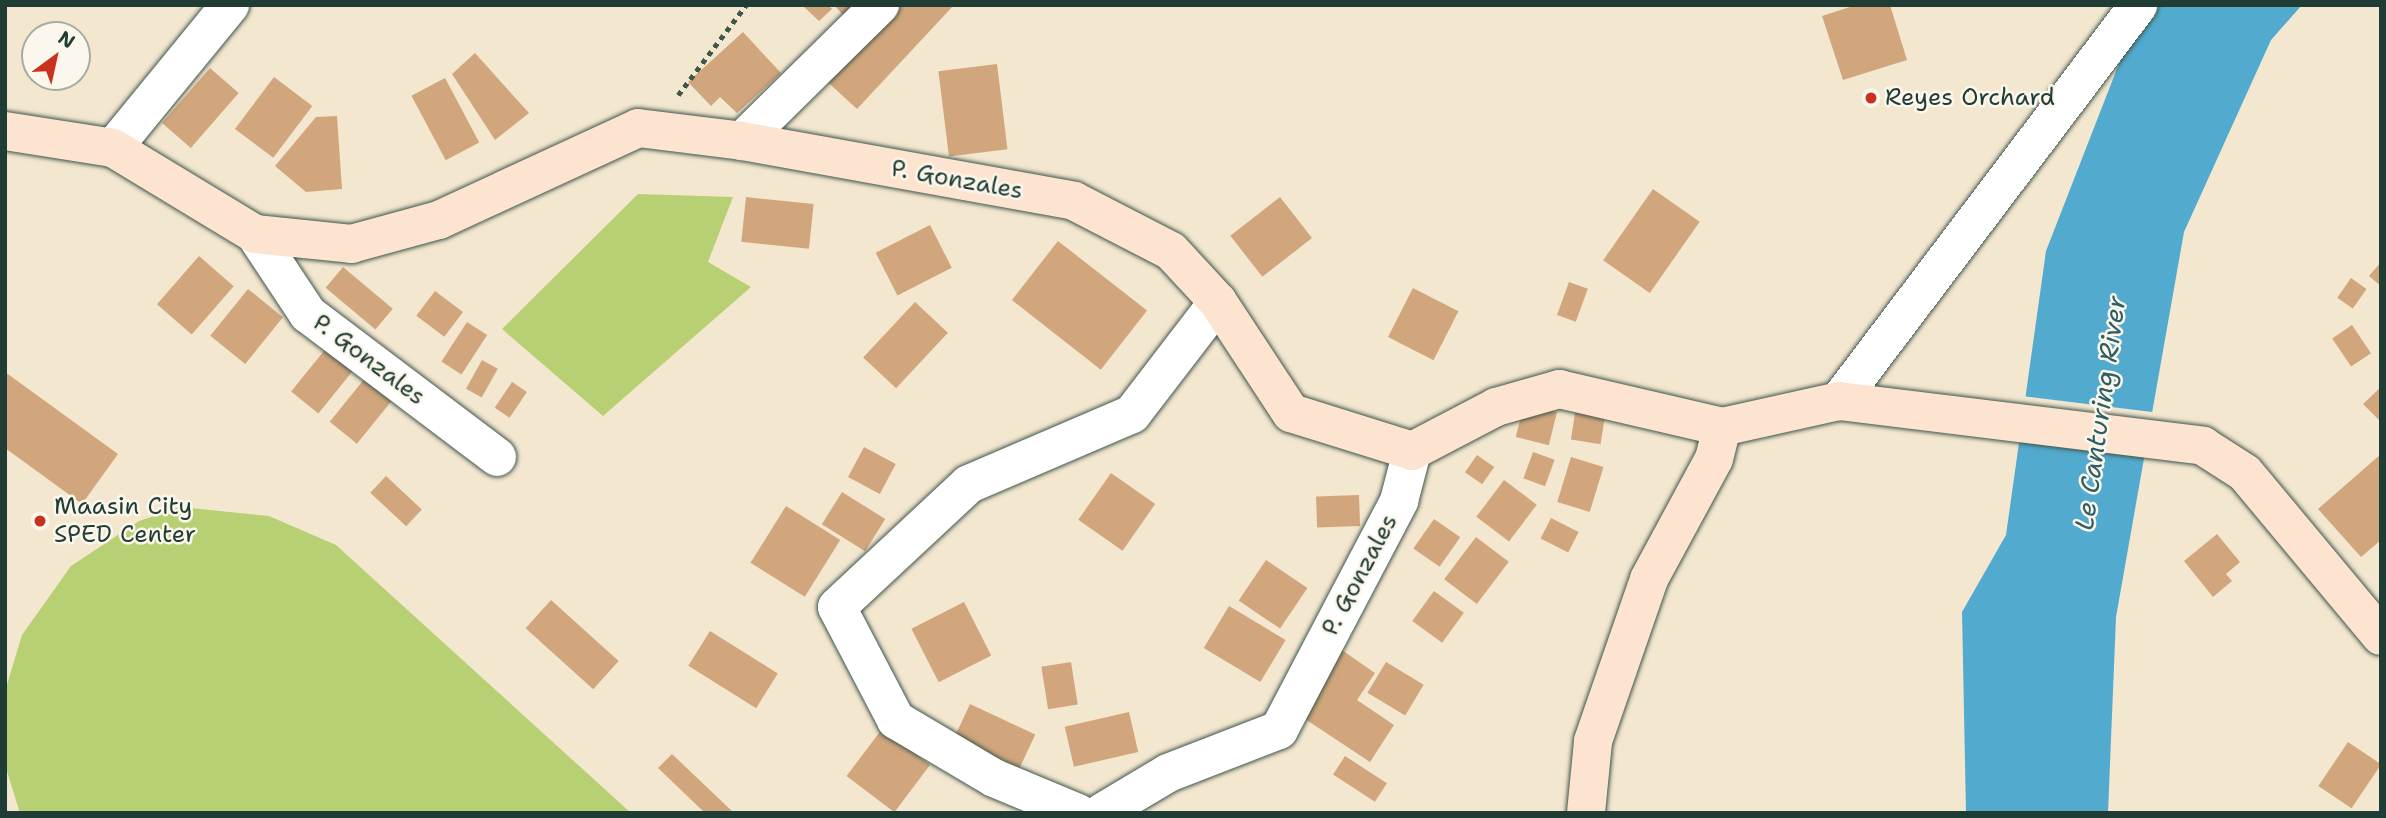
<!DOCTYPE html>
<html>
<head>
<meta charset="utf-8">
<style>
  body { margin:0 }
  #map { position:relative; width:2386px; height:818px; overflow:hidden; background:#f4e7d0; font-family:"Shantell Sans",sans-serif }
  div>[style] { position:absolute }
  [style*='--x'] { left:calc(var(--x)*1px); top:calc(var(--y)*1px); width:calc(var(--w)*1px); rotate:calc(var(--a)*1deg) }
  .green>* { inset:0; background:#b8d074 }
  .water>* { inset:0; background:#52abcf }
  .pier>* { inset:0; background:#f4e7d0; transform-origin:0 0 }
  .building>* { inset:0; background:#d1a67d; transform-origin:0 0 }
  .path>* { height:4.5px; margin-top:-2.25px; transform-origin:0; background:repeating-linear-gradient(90deg,#3f564b 0 5px,transparent 0 10px) }
  .roads { filter:drop-shadow(0 0 2px #3f564b) drop-shadow(0 0 2px #3f564b) }
  .street>* { height:38px; margin:-19px; padding:0 19px; transform-origin:19px; border-radius:19px; background:#fff }
  .secondary>* { height:38px; margin:-19px; padding:0 19px; transform-origin:19px; border-radius:19px; background:#fde4d0 }
  .dots>* { width:19px; height:19px; translate:-50% -50%; box-sizing:border-box; border:4px solid #fbf7ec; border-radius:50% }
  span { translate:-50% -50%; white-space:nowrap; text-align:center; line-height:1.15; -webkit-text-stroke:5px #fbf7ec; paint-order:stroke }
  .poi-label { font-size:24px; color:#1f3d34 }
  .left { translate:0 -50%; text-align:left }
  .street-label { font-size:24px; color:#1f3d34 }
  .water-label { font-size:26px; color:#2e5e62; font-style:italic }
  .frame { position:absolute; inset:0; border:7px solid #1f3d34; pointer-events:none }
  .north { position:absolute; left:21px; top:21px; width:70px; height:70px; box-sizing:border-box; background:#fbf7ec; border:2px solid #a3ada2; border-radius:50%; rotate:33deg; font-size:19px; font-weight:700; line-height:28px; text-align:center; color:#1f3d34 }
  .north::after { content:''; display:block; margin:auto; width:24px; height:32px; background:#c8321e; clip-path:polygon(50% 0,100% 100%,50% 72%,0 100%) }
</style>
</head>
<body>
<div id="map">
  <div class="green">
    <i style="clip-path:polygon(638px 194px,733px 197px,708px 262px,751px 287px,603px 416px,502px 329px)"></i>
    <i style="clip-path:polygon(181px 507px,269px 516px,336px 545px,631px 813px,20px 813px,5px 765px,5px 691px,22px 635px,71px 566px,139px 521px)"></i>
  </div>
  <div class="water">
    <i style="clip-path:polygon(2152px 5px,2302px 5px,2271px 40px,2184px 232px,2116px 617px,2108px 813px,1966px 813px,1962px 612px,2006px 535px,2046px 251px,2134px 25px)"></i>
  </div>
  <div class="pier">
    <i style="left:2022px;top:396px;width:135px;height:43px;rotate:7deg"></i>
  </div>
  <div class="building">
    <i style="clip-path:polygon(802px 5px,828px 5px,832px 9px,819px 21px)"></i>
    <i style="clip-path:polygon(834px 5px,861px 5px,847px 19px)"></i>
    <i style="clip-path:polygon(887px 5px,954px 5px,857px 109px,821px 76px)"></i>
    <i style="clip-path:polygon(1856px 5px,1890px 5px,1907px 60px,1843px 80px,1822px 16px)"></i>
    <i style="clip-path:polygon(743px 32px,781px 73px,737px 113px,720px 97px,711px 106px,688px 82px)"></i>
    <i style="clip-path:polygon(475px 53px,529px 113px,495px 140px,452px 74px)"></i>
    <i style="left:997px;top:64px;width:86px;height:59px;rotate:83deg"></i>
    <i style="left:210px;top:68px;width:38px;height:73px;rotate:41deg"></i>
    <i style="left:274px;top:77px;width:48px;height:65px;rotate:37deg"></i>
    <i style="left:445px;top:78px;width:73px;height:38px;rotate:62deg"></i>
    <i style="clip-path:polygon(337px 116px,342px 189px,306px 192px,275px 166px,316px 117px)"></i>
    <i style="left:1653px;top:189px;width:57px;height:87px;rotate:35deg"></i>
    <i style="left:746px;top:197px;width:68px;height:45px;rotate:6deg"></i>
    <i style="left:1280px;top:197px;width:52px;height:63px;rotate:52deg"></i>
    <i style="left:930px;top:225px;width:48px;height:61px;rotate:63deg"></i>
    <i style="left:1058px;top:241px;width:113px;height:75px;rotate:38deg"></i>
    <i style="left:199px;top:256px;width:46px;height:64px;rotate:41deg"></i>
    <i style="clip-path:polygon(2381px 262px,2381px 286px,2369px 276px)"></i>
    <i style="left:343px;top:267px;width:65px;height:27px;rotate:40deg"></i>
    <i style="left:2351px;top:278px;width:19px;height:24px;rotate:35deg"></i>
    <i style="left:1569px;top:282px;width:20px;height:35px;rotate:20deg"></i>
    <i style="left:1413px;top:288px;width:51px;height:55px;rotate:27deg"></i>
    <i style="left:248px;top:289px;width:45px;height:60px;rotate:39deg"></i>
    <i style="left:435px;top:291px;width:35px;height:31px;rotate:37deg"></i>
    <i style="left:915px;top:302px;width:45px;height:76px;rotate:43deg"></i>
    <i style="left:467px;top:322px;width:24px;height:47px;rotate:33deg"></i>
    <i style="left:2352px;top:325px;width:34px;height:24px;rotate:56deg"></i>
    <i style="left:332px;top:341px;width:35px;height:65px;rotate:39deg"></i>
    <i style="left:482px;top:360px;width:18px;height:33px;rotate:29deg"></i>
    <i style="clip-path:polygon(5px 372px,118px 454px,82px 504px,5px 448px)"></i>
    <i style="left:370px;top:372px;width:35px;height:64px;rotate:39deg"></i>
    <i style="left:512px;top:382px;width:18px;height:31px;rotate:34deg"></i>
    <i style="clip-path:polygon(2381px 387px,2381px 422px,2363px 404px)"></i>
    <i style="left:1577px;top:401px;width:30px;height:39px;rotate:9deg"></i>
    <i style="left:1524px;top:404px;width:34px;height:34px;rotate:14deg"></i>
    <i style="left:864px;top:447px;width:36px;height:34px;rotate:28deg"></i>
    <i style="left:1533px;top:452px;width:23px;height:28px;rotate:20deg"></i>
    <i style="clip-path:polygon(2381px 454px,2381px 540px,2361px 557px,2318px 509px)"></i>
    <i style="left:1477px;top:455px;width:21px;height:21px;rotate:35deg"></i>
    <i style="left:1571px;top:457px;width:34px;height:47px;rotate:17deg"></i>
    <i style="left:1111px;top:473px;width:54px;height:57px;rotate:35deg"></i>
    <i style="left:386px;top:476px;width:49px;height:23px;rotate:43deg"></i>
    <i style="left:1504px;top:480px;width:41px;height:46px;rotate:37deg"></i>
    <i style="left:842px;top:492px;width:51px;height:38px;rotate:32deg"></i>
    <i style="left:1359px;top:495px;width:31px;height:43px;rotate:88deg"></i>
    <i style="left:786px;top:506px;width:64px;height:67px;rotate:32deg"></i>
    <i style="left:1551px;top:518px;width:31px;height:23px;rotate:27deg"></i>
    <i style="left:1434px;top:519px;width:32px;height:36px;rotate:35deg"></i>
    <i style="clip-path:polygon(2217px 534px,2240px 562px,2226px 574px,2232px 581px,2213px 597px,2184px 561px)"></i>
    <i style="left:1476px;top:537px;width:41px;height:53px;rotate:37deg"></i>
    <i style="left:1266px;top:560px;width:50px;height:49px;rotate:34deg"></i>
    <i style="left:1434px;top:591px;width:37px;height:37px;rotate:36deg"></i>
    <i style="left:551px;top:600px;width:91px;height:38px;rotate:42deg"></i>
    <i style="left:964px;top:602px;width:60px;height:59px;rotate:63deg"></i>
    <i style="left:1229px;top:606px;width:66px;height:49px;rotate:31deg"></i>
    <i style="left:710px;top:631px;width:80px;height:41px;rotate:32deg"></i>
    <i style="clip-path:polygon(1339px 648px,1375px 673px,1357px 700px,1394px 725px,1370px 762px,1296px 713px)"></i>
    <i style="left:1071px;top:662px;width:43px;height:30px;rotate:81deg"></i>
    <i style="left:1386px;top:662px;width:44px;height:36px;rotate:31deg"></i>
    <i style="left:970px;top:704px;width:72px;height:37px;rotate:25deg"></i>
    <i style="left:1129px;top:712px;width:41px;height:66px;rotate:77deg"></i>
    <i style="left:882px;top:729px;width:60px;height:59px;rotate:37deg"></i>
    <i style="left:2348px;top:742px;width:40px;height:53px;rotate:34deg"></i>
    <i style="clip-path:polygon(672px 754px,734px 813px,705px 813px,658px 768px)"></i>
    <i style="left:1345px;top:756px;width:50px;height:22px;rotate:33deg"></i>
  </div>
  <div class="path">
    <i style="--x:678;--y:95;--w:113;--a:-52.9"></i>
  </div>
  <div class="roads">
    <div class="street">
      <i style="--x:742;--y:141;--w:194;--a:-44.6"></i>
      <i style="--x:113;--y:148;--w:185;--a:-50.7"></i>
      <i style="--x:255;--y:234;--w:96;--a:56.5"></i>
      <i style="--x:308;--y:314;--w:237;--a:37.1"></i>
      <i style="--x:1839;--y:401;--w:496;--a:-52.9"></i>
      <i style="--x:1078;--y:813;--w:91;--a:-157.4"></i>
      <i style="--x:994;--y:778;--w:114;--a:-149.4"></i>
      <i style="--x:896;--y:720;--w:127;--a:-117.6"></i>
      <i style="--x:837;--y:607;--w:180;--a:-43"></i>
      <i style="--x:969;--y:484;--w:177;--a:-23.2"></i>
      <i style="--x:1132;--y:414;--w:141;--a:-52.5"></i>
      <i style="--x:1101;--y:813;--w:78;--a:-30.8"></i>
      <i style="--x:1168;--y:773;--w:119;--a:-21.2"></i>
      <i style="--x:1279;--y:730;--w:259;--a:-62.3"></i>
      <i style="--x:1399;--y:501;--w:52;--a:-75.4"></i>
    </div>
    <div class="secondary">
      <i style="--x:5;--y:131;--w:109;--a:8.9"></i>
      <i style="--x:113;--y:148;--w:166;--a:31.2"></i>
      <i style="--x:255;--y:234;--w:97;--a:5.9"></i>
      <i style="--x:351;--y:244;--w:91;--a:-15.3"></i>
      <i style="--x:439;--y:220;--w:219;--a:-24.8"></i>
      <i style="--x:638;--y:128;--w:105;--a:7.1"></i>
      <i style="--x:742;--y:141;--w:337;--a:10.2"></i>
      <i style="--x:1074;--y:201;--w:109;--a:27.3"></i>
      <i style="--x:1171;--y:251;--w:69;--a:47.3"></i>
      <i style="--x:1218;--y:302;--w:133;--a:56.7"></i>
      <i style="--x:1291;--y:413;--w:127;--a:17.4"></i>
      <i style="--x:1412;--y:451;--w:95;--a:-27.6"></i>
      <i style="--x:1496;--y:407;--w:66;--a:-15.9"></i>
      <i style="--x:1559;--y:389;--w:167;--a:13.1"></i>
      <i style="--x:1586;--y:813;--w:72;--a:-84.4"></i>
      <i style="--x:1593;--y:741;--w:171;--a:-70.9"></i>
      <i style="--x:1649;--y:579;--w:136;--a:-61.6"></i>
      <i style="--x:1714;--y:459;--w:33;--a:-76"></i>
      <i style="--x:1722;--y:427;--w:120;--a:-12.5"></i>
      <i style="--x:1839;--y:401;--w:367;--a:7"></i>
      <i style="--x:2203;--y:446;--w:50;--a:32.7"></i>
      <i style="--x:2245;--y:473;--w:212;--a:50.2"></i>
    </div>
  </div>
  <div class="dots">
    <i style="left:1871px;top:98px;background:#c8321e"></i>
    <i style="left:40px;top:521px;background:#c8321e"></i>
  </div>
  <div class="poi-label">
    <span class="left" style="left:1885px;top:98px">Reyes Orchard</span>
    <span class="left" style="left:54px;top:521px">Maasin City<br>SPED Center</span>
  </div>
  <div class="street-label">
    <span style="left:957px;top:180px;rotate:10deg">P. Gonzales</span>
    <span style="left:369px;top:360px;rotate:37deg">P. Gonzales</span>
    <span style="left:1360px;top:575px;rotate:-62deg">P. Gonzales</span>
  </div>
  <div class="water-label">
    <span style="left:2100px;top:413px;rotate:-82deg">Le Canturing River</span>
  </div>
  <div class="frame"></div>
  <div class="north">N</div>
</div>
</body>
</html>
